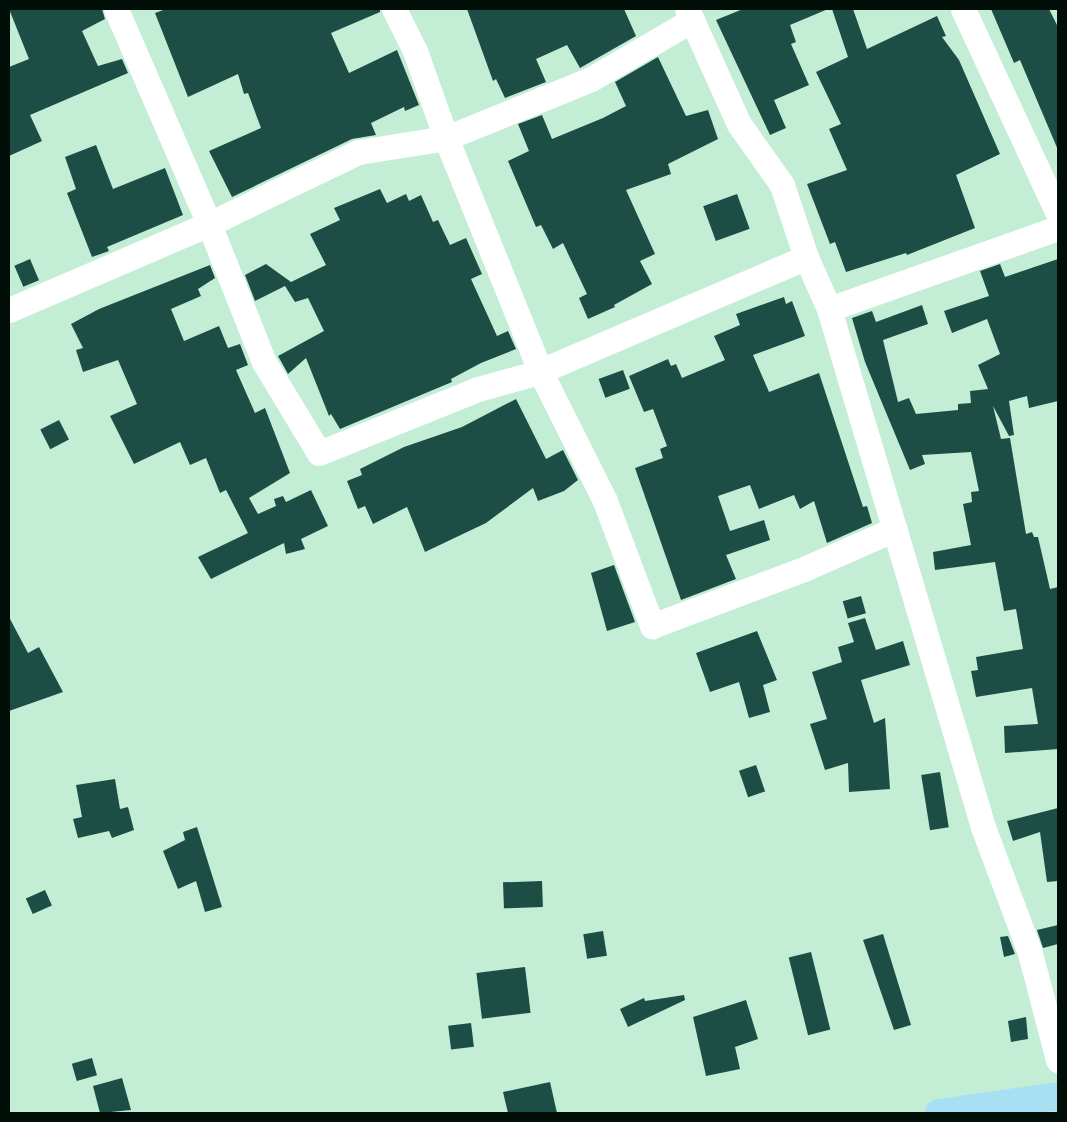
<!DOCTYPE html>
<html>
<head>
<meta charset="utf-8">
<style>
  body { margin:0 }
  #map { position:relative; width:1067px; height:1122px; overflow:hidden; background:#c3edd5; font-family:"Nunito Sans",sans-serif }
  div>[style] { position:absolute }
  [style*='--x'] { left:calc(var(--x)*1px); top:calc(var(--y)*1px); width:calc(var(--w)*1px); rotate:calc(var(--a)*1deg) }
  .building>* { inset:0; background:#1c4e46; transform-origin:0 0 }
  .street>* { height:25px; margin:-12.5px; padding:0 12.5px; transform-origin:12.5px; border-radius:12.5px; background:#fff }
  .highway>* { height:28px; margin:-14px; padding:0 14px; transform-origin:14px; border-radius:14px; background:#a7e0f2 }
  span { translate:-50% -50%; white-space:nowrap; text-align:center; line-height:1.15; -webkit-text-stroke:5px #d0fae2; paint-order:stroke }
  .frame { position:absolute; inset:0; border:10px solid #020f08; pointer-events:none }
</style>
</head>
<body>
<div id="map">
  <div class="building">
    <i style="clip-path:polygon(9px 9px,102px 9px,105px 19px,82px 31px,98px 66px,122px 59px,128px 73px,30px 115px,42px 141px,9px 156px,9px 67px,29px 59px)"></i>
    <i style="clip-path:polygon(166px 9px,380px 9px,380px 12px,331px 33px,349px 73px,397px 50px,419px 105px,405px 111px,404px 107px,371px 123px,376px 135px,352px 139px,232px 197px,209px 151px,261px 128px,248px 93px,244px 94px,238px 74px,188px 97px,155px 13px)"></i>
    <i style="clip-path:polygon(467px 9px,624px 9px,636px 36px,580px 68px,567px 45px,536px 59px,546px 82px,505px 98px,496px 79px,493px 81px)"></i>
    <i style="clip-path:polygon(743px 9px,828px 9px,790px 25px,796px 42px,791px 44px,809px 85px,774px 100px,786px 128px,770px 135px,716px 20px)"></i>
    <i style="clip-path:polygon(832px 9px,853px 9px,867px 49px,937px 16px,946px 36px,942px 37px,959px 60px,1000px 154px,956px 175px,975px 228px,907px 255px,906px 253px,846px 272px,835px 242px,830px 244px,807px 184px,847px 170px,829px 129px,841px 124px,816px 72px,848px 57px)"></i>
    <i style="clip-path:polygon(991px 9px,1049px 9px,1058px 27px,1058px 150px,1020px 60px,1014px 63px)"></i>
    <i style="clip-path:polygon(658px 57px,686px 116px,708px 110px,718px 139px,668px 164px,671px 174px,626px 190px,655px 254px,640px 261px,652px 284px,614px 305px,615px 307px,588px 319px,579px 298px,587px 294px,563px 243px,553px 249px,541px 225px,536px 227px,508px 161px,529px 151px,518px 124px,542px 115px,552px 139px,603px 118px,626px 106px,615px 82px)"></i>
    <i style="clip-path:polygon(96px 145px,113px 189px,165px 168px,183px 215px,107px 247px,109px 251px,92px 257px,67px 193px,76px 189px,65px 157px)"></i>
    <i style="clip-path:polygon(380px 189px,387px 203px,406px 194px,409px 201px,421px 195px,433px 222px,438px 220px,450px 245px,466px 238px,482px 274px,471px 279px,497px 336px,508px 331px,516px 349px,481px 363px,451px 379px,452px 382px,340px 429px,331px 414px,329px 416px,306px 358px,288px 374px,278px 356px,324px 331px,308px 298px,295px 302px,285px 286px,255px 301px,245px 275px,266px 264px,291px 282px,326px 265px,310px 234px,340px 220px,334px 208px)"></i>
    <i style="left:737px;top:194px;width:37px;height:36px;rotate:70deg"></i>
    <i style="left:30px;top:259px;width:23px;height:17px;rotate:67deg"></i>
    <i style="clip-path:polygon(1058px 259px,1058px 401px,1029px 408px,1027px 396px,1009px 401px,1014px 435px,1009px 436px,993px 406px,1001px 439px,1010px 438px,1026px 534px,1032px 532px,1034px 537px,1038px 537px,1050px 589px,1058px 587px,1058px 749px,1005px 753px,1004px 726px,1038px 724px,1032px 688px,976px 697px,971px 671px,978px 670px,976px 657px,1023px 649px,1016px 609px,1004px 611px,995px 562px,935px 570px,933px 552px,971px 545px,963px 504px,972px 502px,971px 492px,979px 491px,971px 452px,922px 455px,925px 464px,910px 470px,865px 362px,852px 318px,872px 311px,876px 322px,922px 305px,928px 324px,883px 340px,898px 402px,909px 398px,916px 414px,958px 410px,958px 404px,971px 403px,970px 391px,988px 389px,978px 365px,1000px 354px,987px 319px,952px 333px,944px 311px,989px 296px,980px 271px,1000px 264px,1005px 277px)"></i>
    <i style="clip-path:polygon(210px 265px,215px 278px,198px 289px,201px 296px,171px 309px,184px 341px,219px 326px,228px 348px,240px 344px,248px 365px,236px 370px,255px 413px,265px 408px,290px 473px,249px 498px,258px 514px,276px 506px,274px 499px,283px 496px,286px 502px,311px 490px,328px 526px,301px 539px,305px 549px,286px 554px,284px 543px,211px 579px,198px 557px,248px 533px,226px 490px,220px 493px,206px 458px,190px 465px,180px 442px,134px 464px,110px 416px,137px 404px,118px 360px,83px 372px,76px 350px,83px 348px,71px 324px,99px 309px)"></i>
    <i style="clip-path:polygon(784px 297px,786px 304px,792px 301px,805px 336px,753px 355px,769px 392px,819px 373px,863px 507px,867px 506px,872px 523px,827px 543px,814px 501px,800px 509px,794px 495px,759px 509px,750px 485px,718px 496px,730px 531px,764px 520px,770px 540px,726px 555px,736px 579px,681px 600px,635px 468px,663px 458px,660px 449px,667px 446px,653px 409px,644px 412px,629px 376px,668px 359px,671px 366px,676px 364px,682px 378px,725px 360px,714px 336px,740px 325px,736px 314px)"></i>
    <i style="left:623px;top:370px;width:20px;height:26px;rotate:70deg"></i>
    <i style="clip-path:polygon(516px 399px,546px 459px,563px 450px,578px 480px,564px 491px,538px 501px,533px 488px,486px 523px,425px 552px,407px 507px,373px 524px,365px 506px,358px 509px,347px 481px,362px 475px,360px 469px,404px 447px,462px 427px)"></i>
    <i style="left:59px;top:420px;width:22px;height:21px;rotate:63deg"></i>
    <i style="clip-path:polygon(614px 565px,635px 622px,607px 631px,591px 573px)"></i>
    <i style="left:861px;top:596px;width:18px;height:19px;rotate:74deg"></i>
    <i style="clip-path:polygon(9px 617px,28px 653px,39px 647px,63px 692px,9px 711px)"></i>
    <i style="clip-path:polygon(865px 618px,876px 650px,903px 641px,910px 665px,861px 680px,874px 723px,885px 718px,890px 789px,849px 792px,848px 763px,825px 770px,810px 724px,827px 719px,812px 672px,842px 662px,838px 647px,854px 642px,848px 623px)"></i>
    <i style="clip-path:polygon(757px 631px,777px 680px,763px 685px,770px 712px,749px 718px,739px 682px,710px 692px,696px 653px)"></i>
    <i style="left:756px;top:765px;width:28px;height:18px;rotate:71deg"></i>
    <i style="left:940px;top:772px;width:56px;height:19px;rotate:81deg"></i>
    <i style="clip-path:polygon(115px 779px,120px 809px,128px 807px,134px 830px,112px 838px,109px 831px,78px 838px,73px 819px,82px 817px,76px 785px)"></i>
    <i style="clip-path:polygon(1058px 808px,1058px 881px,1047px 882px,1040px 832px,1013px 841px,1007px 821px)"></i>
    <i style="clip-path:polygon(197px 827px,222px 907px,205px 912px,196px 881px,178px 889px,163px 851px,185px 840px,183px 832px)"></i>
    <i style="left:542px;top:881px;width:26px;height:39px;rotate:88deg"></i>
    <i style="left:45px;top:890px;width:17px;height:21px;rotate:66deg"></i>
    <i style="clip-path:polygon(1058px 925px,1058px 944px,1043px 948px,1037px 930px)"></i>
    <i style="left:603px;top:931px;width:25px;height:20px;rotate:81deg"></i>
    <i style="clip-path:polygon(883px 934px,911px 1025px,894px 1030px,863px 940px)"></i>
    <i style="clip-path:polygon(1008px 936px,1015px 954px,1004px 957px,1000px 937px)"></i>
    <i style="left:811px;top:952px;width:80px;height:23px;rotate:76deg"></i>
    <i style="left:525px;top:967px;width:46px;height:49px;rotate:83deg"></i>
    <i style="clip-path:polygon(684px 995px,685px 1000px,628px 1027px,620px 1009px,644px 998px,645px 1001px)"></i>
    <i style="clip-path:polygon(746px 1000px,758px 1039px,735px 1047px,740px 1069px,706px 1076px,693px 1017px)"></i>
    <i style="clip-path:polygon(1026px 1017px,1028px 1039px,1011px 1042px,1008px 1021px)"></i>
    <i style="left:471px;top:1023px;width:24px;height:23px;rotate:83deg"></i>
    <i style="left:92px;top:1058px;width:18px;height:21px;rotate:74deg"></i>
    <i style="clip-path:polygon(122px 1078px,131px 1110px,100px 1113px,93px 1086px)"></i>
    <i style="clip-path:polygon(550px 1082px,557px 1113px,508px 1113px,503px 1092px)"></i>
  </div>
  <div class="street">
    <i style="--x:116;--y:9;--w:234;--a:66.6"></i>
    <i style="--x:209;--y:224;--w:149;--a:68.3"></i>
    <i style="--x:264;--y:362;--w:106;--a:58.9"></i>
    <i style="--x:319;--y:453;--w:171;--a:-21.9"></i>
    <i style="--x:478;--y:389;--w:60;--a:-15.4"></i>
    <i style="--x:536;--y:373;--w:294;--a:-23.2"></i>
    <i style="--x:394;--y:9;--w:47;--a:63.4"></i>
    <i style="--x:415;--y:51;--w:92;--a:70.4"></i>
    <i style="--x:446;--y:138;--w:251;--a:68"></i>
    <i style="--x:540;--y:371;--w:145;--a:63.4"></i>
    <i style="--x:605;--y:501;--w:134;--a:69.4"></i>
    <i style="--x:652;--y:626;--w:165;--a:-20.6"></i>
    <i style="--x:806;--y:568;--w:97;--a:-23.7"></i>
    <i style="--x:687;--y:9;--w:126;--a:65.7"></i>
    <i style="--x:739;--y:124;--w:75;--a:54.8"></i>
    <i style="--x:782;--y:185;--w:76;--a:71.6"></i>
    <i style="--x:806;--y:257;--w:57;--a:66.1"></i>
    <i style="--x:829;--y:309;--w:540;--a:73.44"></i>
    <i style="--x:983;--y:827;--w:134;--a:69.5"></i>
    <i style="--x:1030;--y:953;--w:111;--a:75.3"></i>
    <i style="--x:963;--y:9;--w:226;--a:65.1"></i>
    <i style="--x:829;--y:309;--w:243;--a:-19.5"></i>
    <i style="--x:9;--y:310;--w:218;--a:-23.3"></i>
    <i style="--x:209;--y:224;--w:165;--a:-25.8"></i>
    <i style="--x:358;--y:152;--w:89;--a:-9"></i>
    <i style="--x:446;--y:138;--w:157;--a:-22.1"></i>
    <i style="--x:591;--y:79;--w:117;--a:-30.3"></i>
  </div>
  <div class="highway">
    <i style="--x:939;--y:1113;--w:120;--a:-8.1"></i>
  </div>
  <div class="frame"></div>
</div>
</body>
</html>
